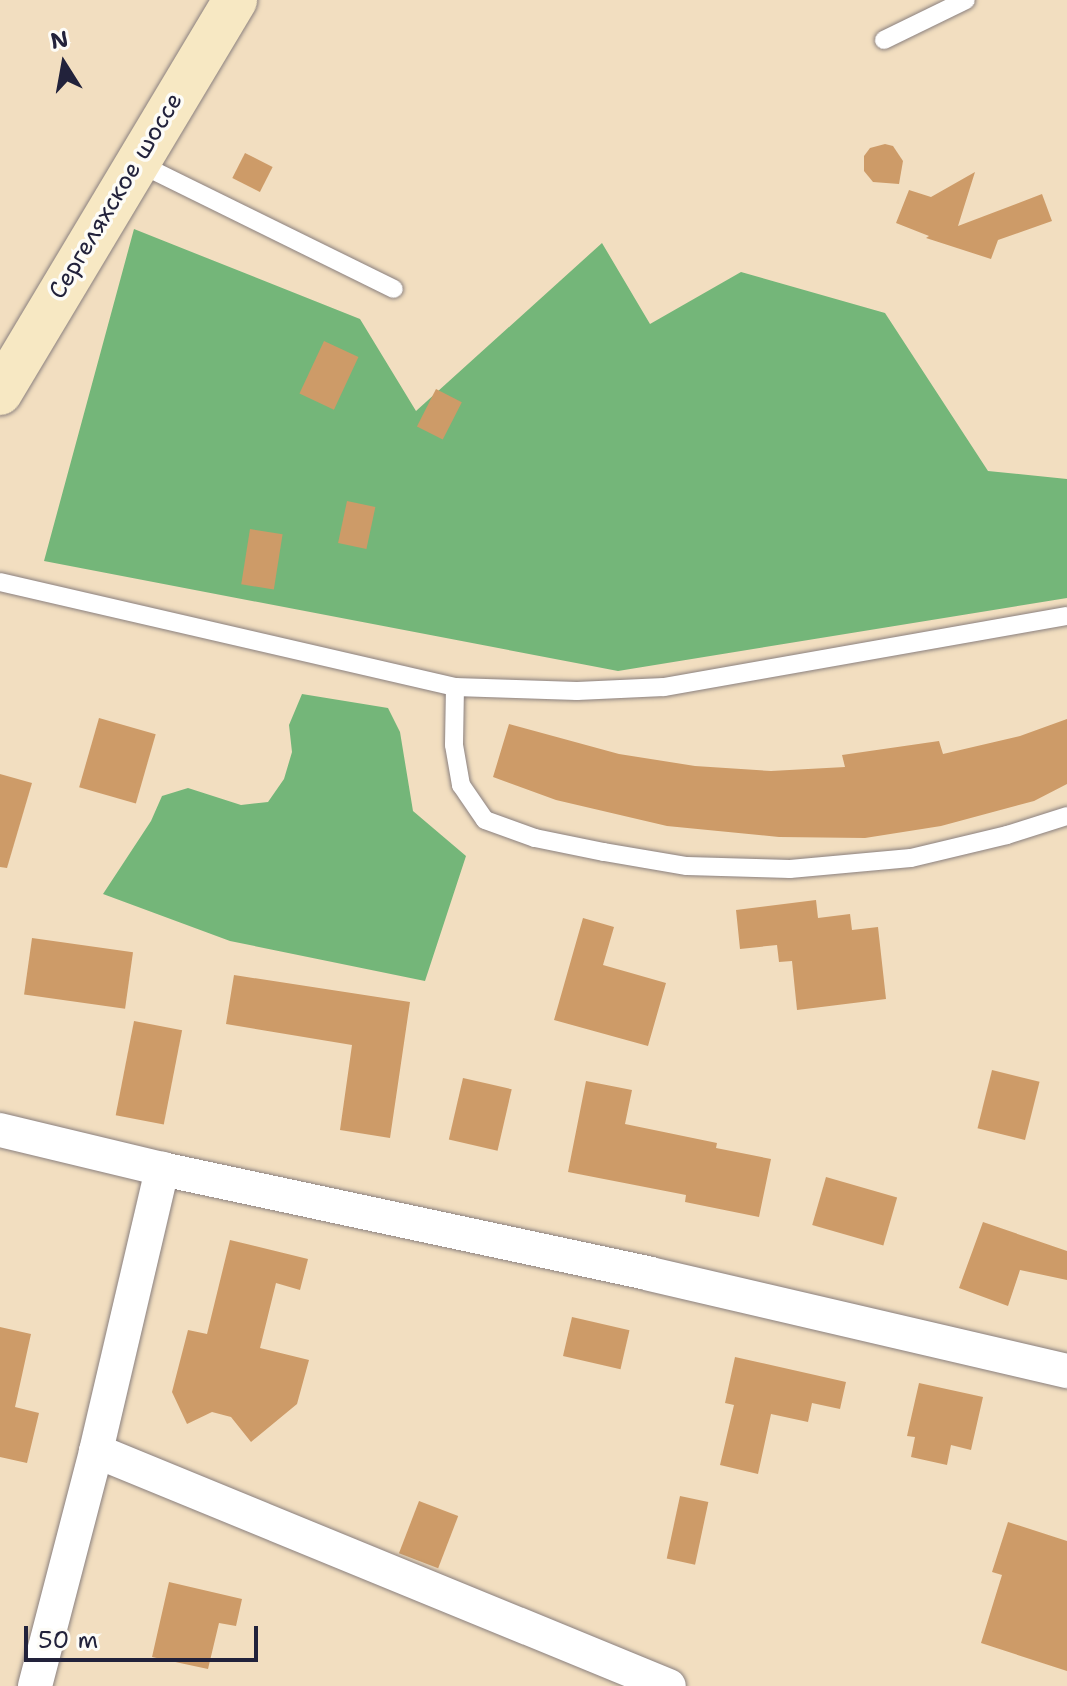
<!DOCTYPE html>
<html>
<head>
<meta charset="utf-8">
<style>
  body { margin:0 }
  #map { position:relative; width:1067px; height:1686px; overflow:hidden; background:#f2dec0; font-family:"Shantell Sans",sans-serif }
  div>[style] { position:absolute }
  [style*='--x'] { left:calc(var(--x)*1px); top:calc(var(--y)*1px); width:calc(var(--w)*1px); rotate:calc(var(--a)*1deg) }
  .forest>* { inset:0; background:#74b679 }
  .building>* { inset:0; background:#cd9b68; transform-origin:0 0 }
  .roads { filter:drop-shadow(0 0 2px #8a807e) drop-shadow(0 0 2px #8a807e) }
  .service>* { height:18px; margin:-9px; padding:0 9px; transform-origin:9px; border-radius:9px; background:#fff }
  .minor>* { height:34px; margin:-17px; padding:0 17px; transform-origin:17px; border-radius:17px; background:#fff }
  .secondary>* { height:44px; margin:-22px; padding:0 22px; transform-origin:22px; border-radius:22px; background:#f7e8c3 }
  span { translate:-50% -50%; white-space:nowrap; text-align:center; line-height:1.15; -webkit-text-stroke:7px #fdfcf7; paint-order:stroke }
  .street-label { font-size:24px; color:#22223b }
  .north { position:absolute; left:24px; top:24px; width:80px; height:80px; -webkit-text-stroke:6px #fdfcf7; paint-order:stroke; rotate:349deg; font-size:22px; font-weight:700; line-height:32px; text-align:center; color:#22223b }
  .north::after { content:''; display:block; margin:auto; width:28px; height:36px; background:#22223b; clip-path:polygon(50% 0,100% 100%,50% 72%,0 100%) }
  .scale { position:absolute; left:24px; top:1626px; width:234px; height:36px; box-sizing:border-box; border:4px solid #22223b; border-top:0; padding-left:10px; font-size:24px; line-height:28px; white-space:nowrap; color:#22223b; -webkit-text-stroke:6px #fdfcf7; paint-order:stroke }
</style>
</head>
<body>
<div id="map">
  <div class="forest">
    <i style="clip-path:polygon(134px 229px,360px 319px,416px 411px,602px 243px,650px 324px,741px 272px,885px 313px,988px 471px,1067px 479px,1067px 598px,618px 671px,44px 561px)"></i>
    <i style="clip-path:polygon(302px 694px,388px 708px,400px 732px,413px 811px,466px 856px,425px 981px,230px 941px,103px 894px,151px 821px,162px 796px,188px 788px,241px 805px,268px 802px,284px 779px,292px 752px,289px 725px)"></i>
  </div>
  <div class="building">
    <i style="clip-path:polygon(885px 144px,893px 146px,903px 161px,899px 184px,873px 182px,864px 171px,864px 156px,870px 148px)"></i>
    <i style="left:245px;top:153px;width:31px;height:28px;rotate:27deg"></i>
    <i style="clip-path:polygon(975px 172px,958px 226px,1042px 194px,1052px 221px,998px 240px,991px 259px,926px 238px,929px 236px,896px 223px,909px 190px,931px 197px)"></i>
    <i style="left:324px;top:341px;width:38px;height:58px;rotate:25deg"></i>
    <i style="left:436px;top:389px;width:29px;height:42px;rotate:27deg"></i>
    <i style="left:347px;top:501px;width:29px;height:43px;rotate:12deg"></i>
    <i style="left:250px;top:529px;width:33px;height:56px;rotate:9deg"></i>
    <i style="left:99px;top:718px;width:59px;height:72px;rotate:16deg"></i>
    <i style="clip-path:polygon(1067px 719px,1067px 784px,1034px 801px,941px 826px,865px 838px,779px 837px,667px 826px,556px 800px,493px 777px,509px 724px,619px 754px,695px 766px,771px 771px,845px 767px,842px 755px,939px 741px,943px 754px,1020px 736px)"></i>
    <i style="clip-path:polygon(0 774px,32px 783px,7px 868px,0 867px)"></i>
    <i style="clip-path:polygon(816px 900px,818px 918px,850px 914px,852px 930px,878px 927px,886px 999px,797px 1010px,792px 961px,779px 962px,777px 945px,740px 949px,736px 910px)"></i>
    <i style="clip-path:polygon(583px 918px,614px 927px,603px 965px,666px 983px,648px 1046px,554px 1020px)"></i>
    <i style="left:32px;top:938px;width:102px;height:57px;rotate:8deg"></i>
    <i style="clip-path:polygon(234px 975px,410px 1002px,390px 1138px,340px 1130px,352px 1045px,226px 1024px)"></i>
    <i style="left:134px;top:1021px;width:49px;height:96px;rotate:11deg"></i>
    <i style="left:992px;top:1070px;width:49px;height:60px;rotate:14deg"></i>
    <i style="left:463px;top:1078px;width:50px;height:63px;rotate:13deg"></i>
    <i style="clip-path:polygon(586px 1081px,632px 1090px,625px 1124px,717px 1143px,716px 1148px,771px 1159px,759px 1217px,685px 1202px,686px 1195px,568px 1172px)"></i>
    <i style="left:826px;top:1177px;width:74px;height:50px;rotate:16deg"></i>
    <i style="clip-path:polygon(983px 1222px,1067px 1251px,1067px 1280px,1020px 1270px,1008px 1306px,959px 1288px)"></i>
    <i style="clip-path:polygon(230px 1240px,308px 1259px,300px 1290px,276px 1283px,260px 1348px,309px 1360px,297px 1404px,251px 1442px,231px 1417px,212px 1412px,187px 1424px,172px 1392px,188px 1330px,207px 1334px)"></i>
    <i style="left:572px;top:1317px;width:59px;height:40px;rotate:13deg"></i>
    <i style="clip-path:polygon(0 1327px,31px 1334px,15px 1407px,39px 1413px,27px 1463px,0 1457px)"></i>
    <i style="clip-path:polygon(735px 1357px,846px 1382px,840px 1409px,812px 1403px,808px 1422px,771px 1414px,758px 1474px,720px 1465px,734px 1405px,725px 1403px)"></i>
    <i style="clip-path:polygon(919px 1383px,983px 1397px,971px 1450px,951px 1445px,947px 1465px,911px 1457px,915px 1437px,907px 1436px)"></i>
    <i style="left:680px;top:1496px;width:29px;height:64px;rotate:12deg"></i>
    <i style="left:419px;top:1501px;width:42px;height:56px;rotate:21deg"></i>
    <i style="clip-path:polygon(1008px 1522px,1067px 1541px,1067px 1671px,981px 1643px,1002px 1575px,992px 1572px)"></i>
    <i style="clip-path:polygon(169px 1582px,242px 1599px,236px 1626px,219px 1623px,208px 1669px,152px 1657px)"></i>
  </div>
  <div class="roads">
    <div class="service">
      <i style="--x:884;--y:40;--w:91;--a:-26"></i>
      <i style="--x:138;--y:163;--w:285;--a:26.2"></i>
      <i style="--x:0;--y:582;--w:467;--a:13"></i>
      <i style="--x:455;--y:687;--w:122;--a:1.9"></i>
      <i style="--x:577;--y:691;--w:87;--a:-2.6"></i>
      <i style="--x:664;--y:687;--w:409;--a:-10"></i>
      <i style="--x:455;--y:687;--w:58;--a:91"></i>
      <i style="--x:454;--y:745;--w:41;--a:80.1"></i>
      <i style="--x:461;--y:785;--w:42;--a:55.6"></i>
      <i style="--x:485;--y:820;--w:53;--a:19.8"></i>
      <i style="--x:535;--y:838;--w:70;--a:11.5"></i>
      <i style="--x:604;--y:852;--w:84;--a:9.6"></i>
      <i style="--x:687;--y:866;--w:103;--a:1.7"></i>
      <i style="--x:790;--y:869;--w:121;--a:-5.2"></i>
      <i style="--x:911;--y:858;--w:99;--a:-13.5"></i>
      <i style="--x:1007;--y:835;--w:63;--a:-17.6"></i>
    </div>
    <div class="minor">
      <i style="--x:0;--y:1130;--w:167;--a:13.5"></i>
      <i style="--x:162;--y:1169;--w:499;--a:12.1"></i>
      <i style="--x:650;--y:1274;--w:428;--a:13.1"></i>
      <i style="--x:96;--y:1451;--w:619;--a:22.3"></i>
      <i style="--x:35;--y:1686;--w:243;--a:-75.4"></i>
      <i style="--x:96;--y:1451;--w:290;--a:-76.8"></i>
    </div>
    <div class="secondary">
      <i style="--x:0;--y:393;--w:458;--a:-59.1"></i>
    </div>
  </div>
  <div class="street-label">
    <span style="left:116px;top:196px;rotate:-59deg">Сергеляхское шоссе</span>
  </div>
  <div class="north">N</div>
  <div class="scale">50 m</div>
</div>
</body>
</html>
